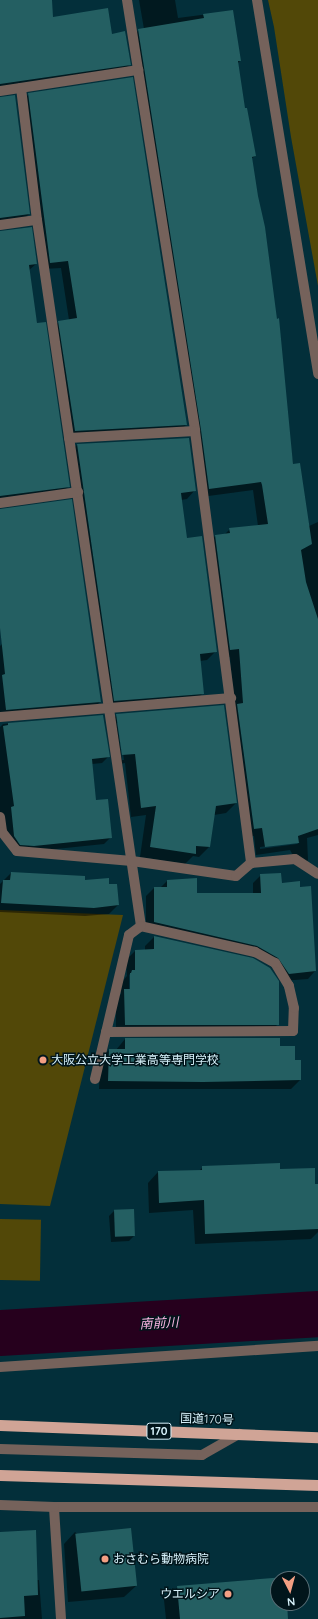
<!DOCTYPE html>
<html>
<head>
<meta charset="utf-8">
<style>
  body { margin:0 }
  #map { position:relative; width:318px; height:1619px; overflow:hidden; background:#032f3a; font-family:Quicksand,"Noto Sans JP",sans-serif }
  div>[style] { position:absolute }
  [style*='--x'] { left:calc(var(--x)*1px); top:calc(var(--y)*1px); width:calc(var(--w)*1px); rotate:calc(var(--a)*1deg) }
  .green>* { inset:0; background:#524808; transform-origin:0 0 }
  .shadow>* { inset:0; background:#0007 }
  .river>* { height:46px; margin:-23px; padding:0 23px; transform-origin:23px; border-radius:23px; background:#26001d }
  .building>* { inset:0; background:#245f62; transform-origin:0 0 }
  .service>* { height:10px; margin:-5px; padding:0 5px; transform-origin:5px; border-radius:5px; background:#75625b }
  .minor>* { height:10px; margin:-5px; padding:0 5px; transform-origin:5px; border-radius:5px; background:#75625b }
  .tertiary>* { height:10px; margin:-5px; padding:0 5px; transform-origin:5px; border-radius:5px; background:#75625b }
  .trunk>* { height:11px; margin:-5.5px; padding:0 5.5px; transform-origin:5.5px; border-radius:5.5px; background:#d0a496 }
  .dots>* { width:11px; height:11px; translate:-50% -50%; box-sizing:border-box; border:2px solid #01151b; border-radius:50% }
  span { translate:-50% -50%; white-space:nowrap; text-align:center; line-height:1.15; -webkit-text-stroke:3px #01151b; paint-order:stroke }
  .shield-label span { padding:1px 3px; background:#01151b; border:1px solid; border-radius:3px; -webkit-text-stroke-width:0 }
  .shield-label { font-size:11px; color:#d7f2fb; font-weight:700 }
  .poi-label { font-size:12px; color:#d7f2fb }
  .left { translate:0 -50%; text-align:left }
  .right { translate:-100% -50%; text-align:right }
  .street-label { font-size:12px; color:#d7f2fb }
  .water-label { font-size:13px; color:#fab5e3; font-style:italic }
  .north { position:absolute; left:270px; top:1571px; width:40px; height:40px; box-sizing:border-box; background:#01151b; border:1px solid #576d75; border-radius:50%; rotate:174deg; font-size:11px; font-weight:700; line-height:16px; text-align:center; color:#d7f2fb }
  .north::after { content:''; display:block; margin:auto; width:14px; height:18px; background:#f39f83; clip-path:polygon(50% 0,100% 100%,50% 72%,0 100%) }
</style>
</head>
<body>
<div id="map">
  <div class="green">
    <i style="clip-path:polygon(268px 0,318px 0,318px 286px,291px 137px,274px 27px)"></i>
    <i style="clip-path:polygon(0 910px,123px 915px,50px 1206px,0 1204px)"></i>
    <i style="left:0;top:1219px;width:41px;height:61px;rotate:1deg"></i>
  </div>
  <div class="shadow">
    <i style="clip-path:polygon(0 0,51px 0,52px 18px,111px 35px,130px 64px,121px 73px,0 91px)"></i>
    <i style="clip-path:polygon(evenodd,139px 0,175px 0,178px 18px,232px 11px,240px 61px,237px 64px,244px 109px,255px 156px,251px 159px,293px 465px,309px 526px,318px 522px,318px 835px,307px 838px,308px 860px,300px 868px,290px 850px,256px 855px,254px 836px,245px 837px,230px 657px,221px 658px,207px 545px,215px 536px,224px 535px,230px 529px,258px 526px,253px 490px,201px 497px,130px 39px,139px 30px,144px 29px,139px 0,300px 842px,297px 844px,260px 849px,260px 847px,300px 842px)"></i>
    <i style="clip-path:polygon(29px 94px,186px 425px,179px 432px,68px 438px,51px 329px,59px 322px,69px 320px,61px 268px,43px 269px,21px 102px)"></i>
    <i style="clip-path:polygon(0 98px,29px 214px,20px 223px,0 225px)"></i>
    <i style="clip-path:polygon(0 232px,36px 264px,28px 271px,37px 325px,69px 486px,60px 495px,0 503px)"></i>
    <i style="clip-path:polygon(188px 439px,195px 490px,187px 499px,181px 500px,186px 539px,216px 651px,207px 660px,200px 661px,203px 693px,194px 702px,106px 709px,68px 454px,77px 445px)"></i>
    <i style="clip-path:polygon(0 510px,100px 702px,92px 710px,0 718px,0 646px,2px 644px,0 617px)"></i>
    <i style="clip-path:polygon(evenodd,117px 715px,236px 803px,226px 813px,214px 815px,209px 847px,199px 857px,193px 856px,185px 864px,140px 857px,146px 815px,131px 817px,125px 763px,113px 765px,107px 725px,117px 715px,117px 723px,119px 723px,124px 760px,122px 760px,117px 723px)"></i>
    <i style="clip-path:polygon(102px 716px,108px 757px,102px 763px,92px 764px,95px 801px,111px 837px,104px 844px,27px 852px,14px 851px,0 825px,0 727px,3px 724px)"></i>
    <i style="clip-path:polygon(11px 873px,84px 881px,118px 905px,109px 914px,85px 916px,0 912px,0 884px)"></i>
    <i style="clip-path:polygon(261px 875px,281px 884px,299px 888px,310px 887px,315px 971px,308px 979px,281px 981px,271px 965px,249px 953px,146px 930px,146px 896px,154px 888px,160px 888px,167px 881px,196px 894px,253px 894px,253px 883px)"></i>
    <i style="clip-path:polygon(evenodd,154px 937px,252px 959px,278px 1024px,269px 1033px,116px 1034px,116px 999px,121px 994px,121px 983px,127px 976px,126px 960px,135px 951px,145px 951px,145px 946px,154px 937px,131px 973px,131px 994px,129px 994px,129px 975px,131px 973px)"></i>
    <i style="clip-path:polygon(125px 1039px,279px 1049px,294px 1061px,300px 1080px,291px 1089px,99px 1089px,100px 1059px,109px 1050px,116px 1050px)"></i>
    <i style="clip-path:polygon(203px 1167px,318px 1185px,318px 1232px,311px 1239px,195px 1244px,193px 1210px,149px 1213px,148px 1183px,158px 1172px,199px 1171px)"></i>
    <i style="clip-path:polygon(133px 1210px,134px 1236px,129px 1241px,111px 1242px,109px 1216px,114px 1211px)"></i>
    <i style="clip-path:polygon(75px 1532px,136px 1586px,124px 1597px,68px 1602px,64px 1544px)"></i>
    <i style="clip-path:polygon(0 1533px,37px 1580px,39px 1580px,42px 1619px,0 1619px)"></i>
    <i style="clip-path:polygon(284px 1578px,278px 1579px,278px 1603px,286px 1603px,287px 1619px,166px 1619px,164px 1600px,178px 1587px)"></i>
  </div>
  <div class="river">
    <i style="--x:0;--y:1333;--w:319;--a:-3.4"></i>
  </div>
  <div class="building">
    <i style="clip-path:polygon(0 0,52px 0,53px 17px,108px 8px,112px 34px,125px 31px,131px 65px,0 84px)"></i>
    <i style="clip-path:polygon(233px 10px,241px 61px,238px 61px,245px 108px,247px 108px,256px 156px,252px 157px,258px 196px,265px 227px,277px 319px,279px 318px,293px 464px,300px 463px,312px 544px,301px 550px,306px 582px,318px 619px,318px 829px,298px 836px,299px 843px,265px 847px,262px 828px,254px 829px,237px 704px,243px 703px,239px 649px,230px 650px,215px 535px,230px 533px,229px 528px,268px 524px,262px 485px,261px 482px,209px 489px,201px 430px,138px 29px,204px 18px,203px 14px)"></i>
    <i style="clip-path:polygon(133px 77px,187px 425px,75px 431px,58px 321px,77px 318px,68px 261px,50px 263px,28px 93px)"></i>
    <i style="clip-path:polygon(15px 95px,30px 214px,0 218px,0 97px)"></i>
    <i style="clip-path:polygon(32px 227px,37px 264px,29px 265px,37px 323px,46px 322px,70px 487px,0 496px,0 231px)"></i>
    <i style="clip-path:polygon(189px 438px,196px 491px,181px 493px,187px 538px,202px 536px,217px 652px,200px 654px,204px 694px,114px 701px,77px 444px)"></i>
    <i style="clip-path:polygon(72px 499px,101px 702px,6px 710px,2px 675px,5px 674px,0 628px,0 509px)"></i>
    <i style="clip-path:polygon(224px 705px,237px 803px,216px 806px,210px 847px,196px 846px,196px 854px,150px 847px,156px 806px,141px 808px,135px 754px,122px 755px,116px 714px)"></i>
    <i style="clip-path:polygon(103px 715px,110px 757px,92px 759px,96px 800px,108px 799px,112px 838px,34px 846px,20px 845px,14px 836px,11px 807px,14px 806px,3px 726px,8px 725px,8px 723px)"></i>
    <i style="clip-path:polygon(11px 872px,85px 876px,85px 880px,109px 878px,109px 884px,117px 884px,119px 905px,94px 908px,1px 903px,3px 880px,10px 880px)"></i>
    <i style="clip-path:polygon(281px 873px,282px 883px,300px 881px,300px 887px,311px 886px,316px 971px,289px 974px,278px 958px,257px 946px,154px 922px,154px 887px,167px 887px,167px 880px,197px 878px,197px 893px,261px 893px,260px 874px)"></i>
    <i style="clip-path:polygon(154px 936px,253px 958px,270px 968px,279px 981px,279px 1025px,125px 1025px,124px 989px,130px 989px,130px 973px,131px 973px,132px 970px,135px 970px,135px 950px,154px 949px)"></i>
    <i style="clip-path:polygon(125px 1038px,280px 1038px,280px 1046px,295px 1046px,295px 1060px,301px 1060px,301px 1080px,203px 1082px,108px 1081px,109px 1049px,125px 1049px)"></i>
    <i style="clip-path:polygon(280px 1163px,280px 1169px,315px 1168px,315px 1184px,318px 1184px,318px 1229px,205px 1234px,204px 1200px,159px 1203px,158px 1171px,202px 1170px,202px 1166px)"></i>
    <i style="left:134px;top:1209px;width:27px;height:20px;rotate:88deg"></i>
    <i style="left:131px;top:1528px;width:58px;height:56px;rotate:84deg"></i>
    <i style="clip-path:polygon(36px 1530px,38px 1595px,24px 1596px,25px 1616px,0 1618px,0 1532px)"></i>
    <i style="clip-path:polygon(285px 1577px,285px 1579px,278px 1579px,278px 1603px,287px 1603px,288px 1619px,180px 1619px,177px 1586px)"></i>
  </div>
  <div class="service">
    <i style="--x:21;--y:88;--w:133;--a:83.1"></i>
    <i style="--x:37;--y:220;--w:714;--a:81.62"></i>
    <i style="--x:0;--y:91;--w:140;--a:-8.7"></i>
    <i style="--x:0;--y:225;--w:37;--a:-8"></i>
    <i style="--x:69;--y:438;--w:126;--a:-3.2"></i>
    <i style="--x:0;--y:503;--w:79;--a:-8"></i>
    <i style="--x:0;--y:717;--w:232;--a:-4.7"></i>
    <i style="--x:0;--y:817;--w:15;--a:82"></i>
    <i style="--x:2;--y:832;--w:24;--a:52"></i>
    <i style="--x:17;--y:851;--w:115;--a:5"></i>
    <i style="--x:132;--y:861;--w:105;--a:8.2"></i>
    <i style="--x:236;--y:876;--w:20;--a:-41"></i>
    <i style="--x:106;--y:1032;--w:187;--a:-0.3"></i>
    <i style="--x:293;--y:1031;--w:23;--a:-88"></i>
    <i style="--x:294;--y:1008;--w:23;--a:-103"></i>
    <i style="--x:289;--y:986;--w:27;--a:-121"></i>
    <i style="--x:275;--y:963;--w:23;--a:-151"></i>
    <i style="--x:255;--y:952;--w:117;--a:-167.2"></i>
    <i style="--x:95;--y:1079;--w:148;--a:-76.7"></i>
    <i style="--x:129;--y:935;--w:15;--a:-37"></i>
    <i style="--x:0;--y:1367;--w:319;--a:-3.8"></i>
  </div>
  <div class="minor">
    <i style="--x:127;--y:0;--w:436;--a:81"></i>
    <i style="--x:195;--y:431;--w:436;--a:82.6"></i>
    <i style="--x:251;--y:863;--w:44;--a:-5.2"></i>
    <i style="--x:295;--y:859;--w:27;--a:33"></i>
    <i style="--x:257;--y:0;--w:379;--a:80.7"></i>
    <i style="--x:0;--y:1449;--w:202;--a:1.7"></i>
    <i style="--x:202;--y:1455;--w:43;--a:-29.6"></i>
    <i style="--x:61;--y:1619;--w:112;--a:-93.6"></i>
    <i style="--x:54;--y:1507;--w:264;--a:0"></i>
  </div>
  <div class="tertiary">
    <i style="--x:0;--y:1505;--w:54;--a:2.1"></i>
  </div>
  <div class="trunk">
    <i style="--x:0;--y:1425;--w:318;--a:2.2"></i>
    <i style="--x:0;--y:1475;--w:318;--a:1.8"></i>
  </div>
  <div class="dots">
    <i style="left:43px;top:1060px;background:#f39f83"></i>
    <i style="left:105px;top:1559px;background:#f39f83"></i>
    <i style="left:228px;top:1594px;background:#f39f83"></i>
  </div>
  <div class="shield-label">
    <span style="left:159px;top:1431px">170</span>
  </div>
  <div class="poi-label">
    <span class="left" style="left:51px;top:1060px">大阪公立大学工業高等専門学校</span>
    <span class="left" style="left:113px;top:1559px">おさむら動物病院</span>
    <span class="right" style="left:220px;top:1594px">ウエルシア</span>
  </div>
  <div class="street-label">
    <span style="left:207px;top:1419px;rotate:2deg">国道170号</span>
  </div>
  <div class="water-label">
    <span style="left:159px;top:1323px;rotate:-3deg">南前川</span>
  </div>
  <div class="north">N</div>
</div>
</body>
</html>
